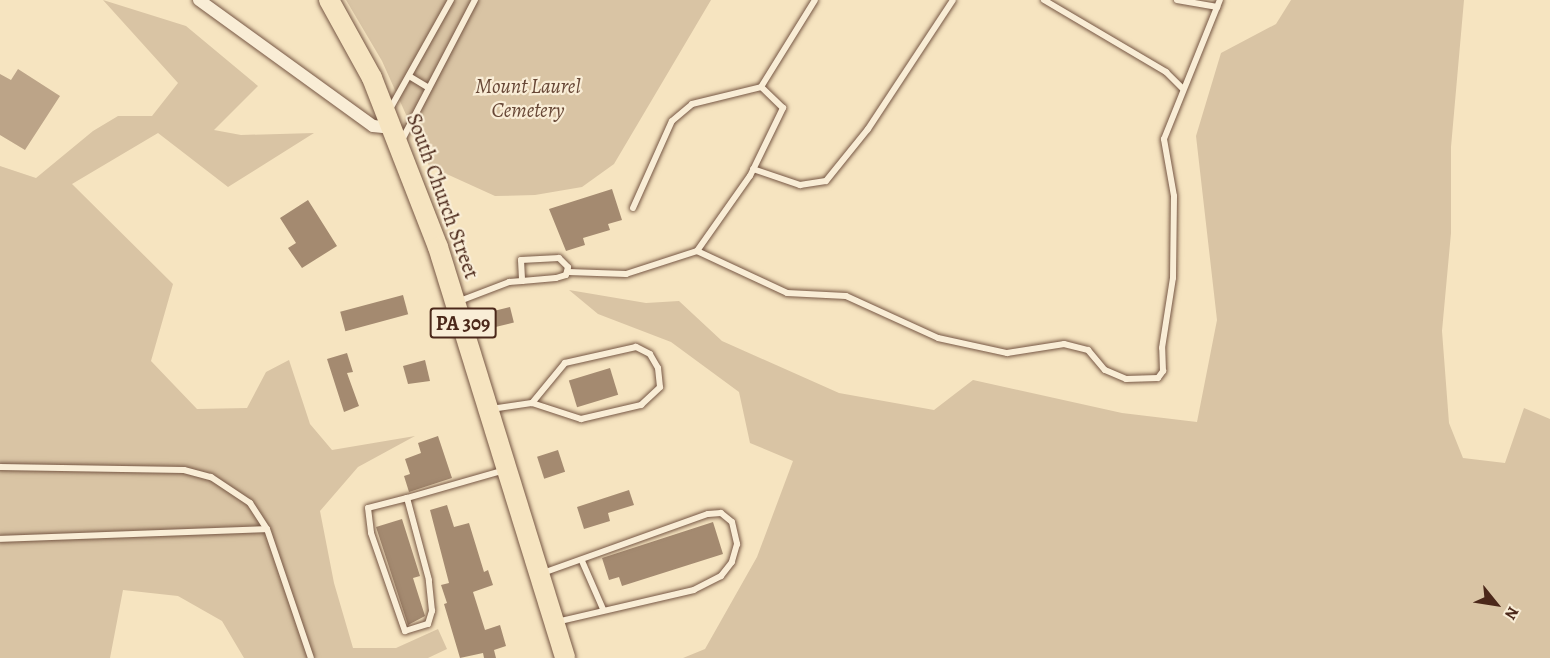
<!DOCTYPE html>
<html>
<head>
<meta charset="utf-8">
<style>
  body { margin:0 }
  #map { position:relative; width:1550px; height:658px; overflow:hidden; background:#f6e4c0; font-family:Alegreya,serif }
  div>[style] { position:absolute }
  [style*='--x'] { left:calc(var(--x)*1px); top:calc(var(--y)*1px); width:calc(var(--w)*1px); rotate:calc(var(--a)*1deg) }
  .green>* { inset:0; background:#d9c4a4 }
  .water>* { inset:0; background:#bca488 }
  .building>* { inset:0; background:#a48a70; transform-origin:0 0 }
  .roads { filter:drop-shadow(0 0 2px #765744) drop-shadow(0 0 2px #765744) }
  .service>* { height:6px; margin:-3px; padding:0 3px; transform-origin:3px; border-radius:3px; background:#f9edd6 }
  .minor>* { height:12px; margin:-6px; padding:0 6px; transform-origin:6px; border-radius:6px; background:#f9edd6 }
  .trunk>* { height:20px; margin:-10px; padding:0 10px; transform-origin:10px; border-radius:10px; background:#f6e4c0 }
  span { translate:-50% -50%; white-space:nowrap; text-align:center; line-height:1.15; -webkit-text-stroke:4.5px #f9edd6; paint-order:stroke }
  .shield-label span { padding:2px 4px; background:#f9edd6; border:2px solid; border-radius:4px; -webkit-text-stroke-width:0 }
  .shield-label { font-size:20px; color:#4b281a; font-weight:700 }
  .park-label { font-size:21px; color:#674736; font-style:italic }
  .street-label { font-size:21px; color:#4b281a }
  .north { position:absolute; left:1466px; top:574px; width:60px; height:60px; -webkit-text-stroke:4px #f9edd6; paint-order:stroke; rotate:120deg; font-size:16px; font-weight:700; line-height:24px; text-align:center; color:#4b281a }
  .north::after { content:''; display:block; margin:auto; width:21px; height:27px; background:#4b281a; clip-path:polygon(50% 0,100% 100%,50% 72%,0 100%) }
</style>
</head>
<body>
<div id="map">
  <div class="green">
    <i style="clip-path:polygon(103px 0,186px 26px,258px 86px,214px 130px,241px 135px,314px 133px,228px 187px,158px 133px,72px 184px,173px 284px,151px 361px,197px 409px,247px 408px,266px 372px,289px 360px,310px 424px,332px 450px,415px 436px,358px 467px,320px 511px,334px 583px,353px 648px,396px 648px,438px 629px,447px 649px,428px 658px,244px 658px,222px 621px,178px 596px,123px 590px,110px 658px,0 658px,0 166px,36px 178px,93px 131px,118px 116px,152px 116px,178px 83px)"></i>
    <i style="clip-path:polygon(346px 0,711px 0,614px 164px,582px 187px,535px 195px,495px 196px,429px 166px,382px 61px)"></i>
    <i style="clip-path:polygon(1291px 0,1464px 0,1451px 147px,1451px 233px,1442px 331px,1449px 423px,1463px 458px,1505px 463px,1524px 408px,1550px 419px,1550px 658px,683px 658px,705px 649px,757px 557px,793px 461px,750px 443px,739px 392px,671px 342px,598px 314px,569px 290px,646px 303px,679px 301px,722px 341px,839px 393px,934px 410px,973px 380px,1122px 413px,1197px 422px,1217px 320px,1196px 136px,1221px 53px,1276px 24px)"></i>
  </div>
  <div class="water">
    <i style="clip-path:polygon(18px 69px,60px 96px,25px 150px,0 135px,0 74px,11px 80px)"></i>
  </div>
  <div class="building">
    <i style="clip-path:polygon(612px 189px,622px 220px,608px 224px,610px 230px,583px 238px,585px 245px,566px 251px,549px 209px)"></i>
    <i style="clip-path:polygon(308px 200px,337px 246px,302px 268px,288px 248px,296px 243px,280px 218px)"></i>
    <i style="left:403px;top:295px;width:20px;height:65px;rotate:75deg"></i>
    <i style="left:510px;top:307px;width:16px;height:20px;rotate:76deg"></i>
    <i style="clip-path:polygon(347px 353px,353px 372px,347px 373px,359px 406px,344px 412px,327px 359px)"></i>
    <i style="clip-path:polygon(425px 360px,430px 381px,408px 384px,403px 366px)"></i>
    <i style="left:610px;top:368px;width:28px;height:43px;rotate:73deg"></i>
    <i style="clip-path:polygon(438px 436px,452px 478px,409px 492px,404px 476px,410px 474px,405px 459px,421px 453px,418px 443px)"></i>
    <i style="left:558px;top:450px;width:23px;height:22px;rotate:72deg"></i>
    <i style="clip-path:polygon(629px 490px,634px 505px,608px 513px,610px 521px,584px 529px,577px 507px)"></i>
    <i style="clip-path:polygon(447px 505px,454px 527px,469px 523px,484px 572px,488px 570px,493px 585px,473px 592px,485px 630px,500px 625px,506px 646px,494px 650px,496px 658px,484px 658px,483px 653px,460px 658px,444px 604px,447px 603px,441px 585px,449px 583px,430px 510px)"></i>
    <i style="clip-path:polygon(402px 519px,420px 576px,413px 578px,425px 616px,408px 625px,376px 527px)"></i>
    <i style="clip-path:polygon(713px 522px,723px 554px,622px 586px,619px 577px,609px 580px,602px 558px)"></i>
  </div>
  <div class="roads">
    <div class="service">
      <i style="--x:1044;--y:0;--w:142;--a:30.5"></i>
      <i style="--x:1166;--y:72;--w:24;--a:45"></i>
      <i style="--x:1177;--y:0;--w:41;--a:9.9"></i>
      <i style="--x:409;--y:76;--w:23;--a:31"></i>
      <i style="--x:390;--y:109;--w:125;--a:-60.8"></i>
      <i style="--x:402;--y:140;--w:158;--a:-62.5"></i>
      <i style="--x:753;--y:169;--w:50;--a:18.8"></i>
      <i style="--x:800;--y:185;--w:26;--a:-9"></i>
      <i style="--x:826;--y:181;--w:67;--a:-51.1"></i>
      <i style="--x:868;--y:129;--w:154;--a:-56.6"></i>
      <i style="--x:633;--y:208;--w:95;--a:-65.9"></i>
      <i style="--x:672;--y:121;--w:26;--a:-40"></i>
      <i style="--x:692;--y:104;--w:71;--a:-13.8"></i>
      <i style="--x:761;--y:87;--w:102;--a:-58.2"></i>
      <i style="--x:697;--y:251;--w:92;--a:-54.8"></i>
      <i style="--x:750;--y:176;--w:76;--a:-64.1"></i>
      <i style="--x:783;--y:108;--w:30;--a:-136"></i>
      <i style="--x:568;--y:272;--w:58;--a:2"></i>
      <i style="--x:626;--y:274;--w:75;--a:-17.9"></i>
      <i style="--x:697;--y:251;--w:99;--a:25"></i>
      <i style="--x:787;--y:293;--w:59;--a:2.9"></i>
      <i style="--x:846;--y:296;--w:101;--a:24.5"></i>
      <i style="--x:938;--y:338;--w:71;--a:12.3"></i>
      <i style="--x:1007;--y:353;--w:58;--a:-9"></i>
      <i style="--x:1064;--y:344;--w:25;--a:14"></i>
      <i style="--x:1088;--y:350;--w:26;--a:50"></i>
      <i style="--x:1105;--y:370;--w:23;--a:23"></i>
      <i style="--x:1126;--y:379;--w:32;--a:-2"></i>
      <i style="--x:1158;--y:378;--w:9;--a:-54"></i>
      <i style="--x:1163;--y:371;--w:23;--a:-92"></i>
      <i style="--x:1162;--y:348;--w:71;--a:-81.1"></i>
      <i style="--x:1173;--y:278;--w:82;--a:-89.3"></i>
      <i style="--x:1174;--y:196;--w:58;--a:-100"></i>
      <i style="--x:1164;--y:139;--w:150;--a:-68.1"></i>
      <i style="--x:457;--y:302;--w:56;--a:-21"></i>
      <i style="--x:509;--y:282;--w:13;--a:-4"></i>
      <i style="--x:522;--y:281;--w:34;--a:-5"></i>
      <i style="--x:556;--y:278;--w:10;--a:-17"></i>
      <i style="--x:566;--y:275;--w:8;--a:-76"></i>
      <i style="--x:568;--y:267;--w:13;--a:-135"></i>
      <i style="--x:559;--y:258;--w:38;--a:177"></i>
      <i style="--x:521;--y:260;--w:21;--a:87"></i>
      <i style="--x:491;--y:409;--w:41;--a:-8.3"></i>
      <i style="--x:532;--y:403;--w:52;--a:18.1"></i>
      <i style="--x:581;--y:419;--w:62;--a:-13.1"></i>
      <i style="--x:641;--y:405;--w:26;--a:-43"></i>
      <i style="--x:660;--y:387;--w:19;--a:-96"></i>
      <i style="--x:658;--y:368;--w:16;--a:-120"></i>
      <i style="--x:650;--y:354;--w:16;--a:-153"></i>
      <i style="--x:636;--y:347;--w:73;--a:167.3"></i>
      <i style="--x:565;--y:363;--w:52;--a:129.5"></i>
      <i style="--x:0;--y:467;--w:184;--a:0.9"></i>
      <i style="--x:184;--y:470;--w:28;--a:15"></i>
      <i style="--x:211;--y:477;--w:47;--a:33.7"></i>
      <i style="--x:250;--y:503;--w:31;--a:57"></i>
      <i style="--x:267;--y:529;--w:136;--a:71.2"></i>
      <i style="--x:407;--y:498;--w:40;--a:165.6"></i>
      <i style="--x:368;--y:508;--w:25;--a:83"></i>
      <i style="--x:371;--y:533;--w:104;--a:70.9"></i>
      <i style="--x:405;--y:631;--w:24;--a:-17"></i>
      <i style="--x:428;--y:624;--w:14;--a:-73"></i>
      <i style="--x:432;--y:611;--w:31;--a:-96"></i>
      <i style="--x:429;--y:580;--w:85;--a:-105"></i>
      <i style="--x:407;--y:498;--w:102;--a:-15.9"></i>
      <i style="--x:0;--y:539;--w:267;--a:-2.1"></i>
      <i style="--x:582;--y:561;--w:52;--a:66.4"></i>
      <i style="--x:540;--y:574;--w:178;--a:-19.7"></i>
      <i style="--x:708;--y:514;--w:13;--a:-4"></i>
      <i style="--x:721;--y:513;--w:14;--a:39"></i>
      <i style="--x:732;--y:522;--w:23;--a:77"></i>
      <i style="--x:737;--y:544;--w:19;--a:106"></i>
      <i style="--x:732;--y:562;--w:18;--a:128"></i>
      <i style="--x:721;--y:576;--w:30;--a:153"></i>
      <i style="--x:694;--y:590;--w:142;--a:166.9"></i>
    </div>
    <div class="minor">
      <i style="--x:199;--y:0;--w:215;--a:35.9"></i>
      <i style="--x:373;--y:126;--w:20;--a:6"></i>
    </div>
    <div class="trunk">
      <i style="--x:329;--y:0;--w:89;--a:61.1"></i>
      <i style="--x:372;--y:78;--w:181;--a:68.7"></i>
      <i style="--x:438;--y:247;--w:430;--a:72.8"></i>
    </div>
  </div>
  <div class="shield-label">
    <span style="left:463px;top:323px">PA 309</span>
  </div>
  <div class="park-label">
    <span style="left:528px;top:98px">Mount Laurel<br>Cemetery</span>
  </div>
  <div class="street-label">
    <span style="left:443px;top:196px;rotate:70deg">South Church Street</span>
  </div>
  <div class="north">N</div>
</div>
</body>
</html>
